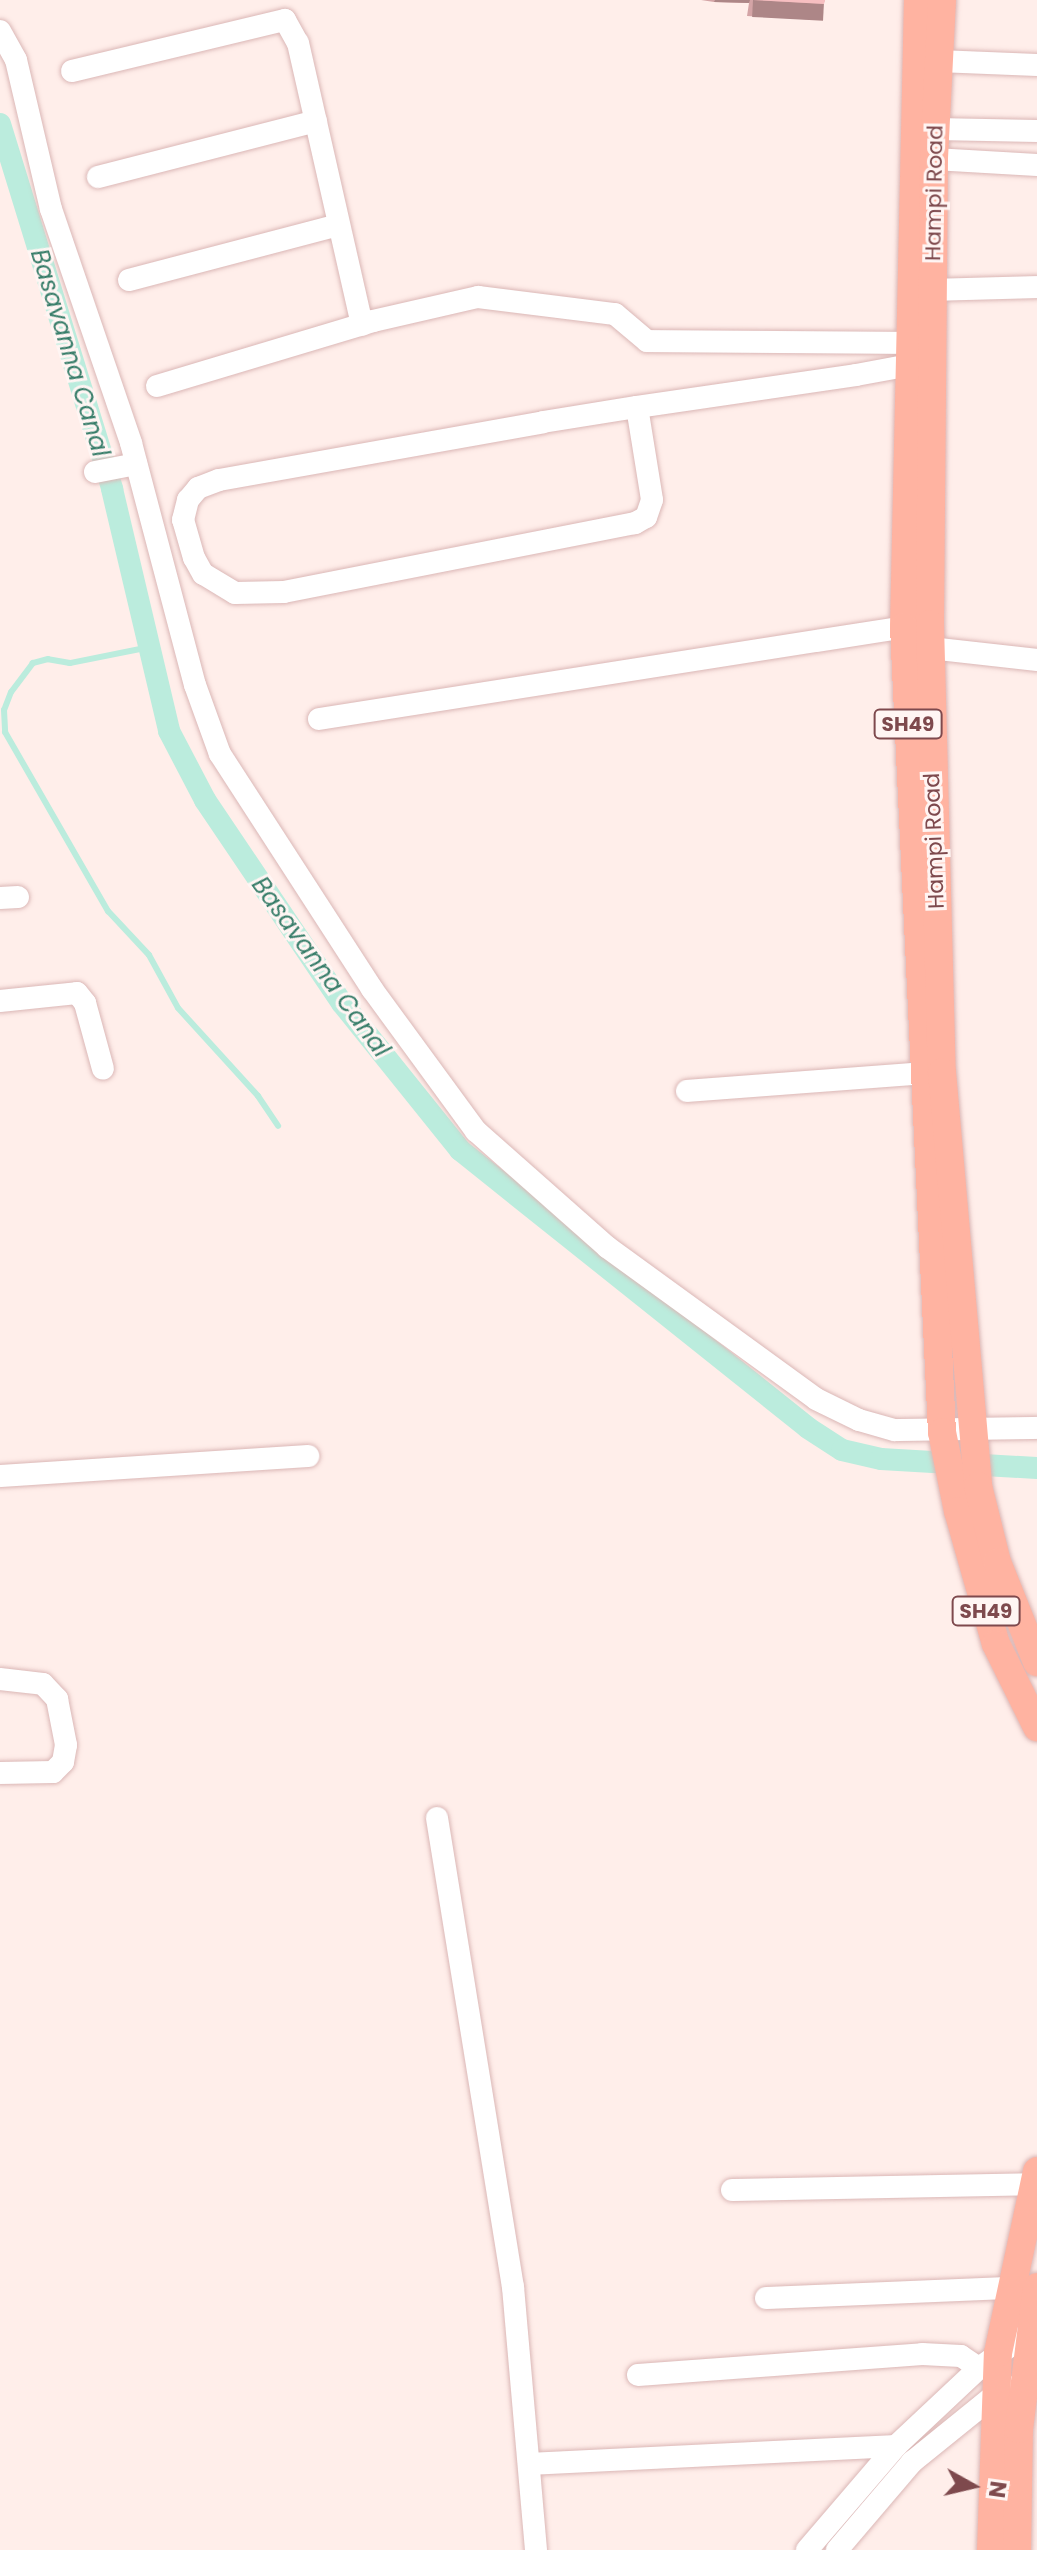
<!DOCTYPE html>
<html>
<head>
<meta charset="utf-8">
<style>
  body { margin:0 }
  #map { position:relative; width:1037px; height:2550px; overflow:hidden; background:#ffeeea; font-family:Poppins,sans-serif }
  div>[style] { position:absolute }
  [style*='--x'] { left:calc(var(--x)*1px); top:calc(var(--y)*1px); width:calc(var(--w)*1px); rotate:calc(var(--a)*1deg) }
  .stream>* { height:6px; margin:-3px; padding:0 3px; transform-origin:3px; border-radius:3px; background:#bbecdd }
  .canal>* { height:22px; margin:-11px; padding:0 11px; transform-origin:11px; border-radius:11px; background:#bbecdd }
  .roads { filter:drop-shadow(0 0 2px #dbb7b6) drop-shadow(0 0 2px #dbb7b6) }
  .minor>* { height:22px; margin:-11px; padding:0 11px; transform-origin:11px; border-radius:11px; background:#fff }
  .major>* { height:28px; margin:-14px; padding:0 14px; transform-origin:14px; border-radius:14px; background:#ffb3a1 }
  .wall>* { inset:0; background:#d4a4a6 }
  .shaded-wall>* { inset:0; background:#ad8687; transform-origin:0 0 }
  .building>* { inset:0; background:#f7bfc1 }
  span { translate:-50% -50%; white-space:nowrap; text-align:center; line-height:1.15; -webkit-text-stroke:6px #fff5f3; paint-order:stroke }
  .shield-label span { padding:2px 6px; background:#fff5f3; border:2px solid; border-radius:6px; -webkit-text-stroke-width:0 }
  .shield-label { font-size:20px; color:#7e494d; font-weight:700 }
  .street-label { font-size:22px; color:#7e494d }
  .water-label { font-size:24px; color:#377d69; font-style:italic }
  .north { position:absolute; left:933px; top:2446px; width:80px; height:80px; -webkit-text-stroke:6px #fff5f3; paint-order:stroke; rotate:98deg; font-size:22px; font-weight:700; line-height:32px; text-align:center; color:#7e494d }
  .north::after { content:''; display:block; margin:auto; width:28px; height:36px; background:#7e494d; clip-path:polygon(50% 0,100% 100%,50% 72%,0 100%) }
</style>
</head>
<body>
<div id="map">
  <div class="stream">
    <i style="--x:150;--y:647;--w:82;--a:168.7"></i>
    <i style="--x:70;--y:663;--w:22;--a:-170"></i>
    <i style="--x:48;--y:659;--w:16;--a:165"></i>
    <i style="--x:33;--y:663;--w:36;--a:127"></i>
    <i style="--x:11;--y:692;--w:19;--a:111"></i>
    <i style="--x:4;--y:710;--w:22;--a:87"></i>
    <i style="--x:5;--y:732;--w:207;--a:60.1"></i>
    <i style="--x:108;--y:911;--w:60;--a:47"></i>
    <i style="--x:149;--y:955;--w:60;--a:61.3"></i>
    <i style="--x:178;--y:1008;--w:119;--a:47.7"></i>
    <i style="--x:258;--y:1096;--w:36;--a:56"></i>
  </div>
  <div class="canal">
    <i style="--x:0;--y:124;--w:382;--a:72.9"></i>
    <i style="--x:112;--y:489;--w:249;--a:76.7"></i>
    <i style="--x:169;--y:731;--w:78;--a:62.4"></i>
    <i style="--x:205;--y:800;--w:245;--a:56"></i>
    <i style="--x:342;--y:1003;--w:189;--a:51.2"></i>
    <i style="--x:460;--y:1150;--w:445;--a:38.6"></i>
    <i style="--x:808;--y:1428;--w:40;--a:32.9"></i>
    <i style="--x:842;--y:1450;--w:40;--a:13"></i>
    <i style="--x:881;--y:1459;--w:156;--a:3.3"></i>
  </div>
  <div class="roads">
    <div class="minor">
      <i style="--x:0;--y:31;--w:33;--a:61"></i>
      <i style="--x:16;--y:60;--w:153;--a:76.8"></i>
      <i style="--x:51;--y:209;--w:247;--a:71.1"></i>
      <i style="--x:131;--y:443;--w:250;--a:75.2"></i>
      <i style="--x:195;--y:685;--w:73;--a:70.1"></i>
      <i style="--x:220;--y:754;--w:280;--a:57.1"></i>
      <i style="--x:372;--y:989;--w:176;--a:53.8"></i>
      <i style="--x:476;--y:1131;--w:175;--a:41.5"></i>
      <i style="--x:607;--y:1247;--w:258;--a:36"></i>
      <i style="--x:816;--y:1399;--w:48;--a:26"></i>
      <i style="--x:859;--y:1420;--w:37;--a:16"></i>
      <i style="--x:895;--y:1430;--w:142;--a:-0.8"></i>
      <i style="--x:938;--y:61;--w:99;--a:2.3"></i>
      <i style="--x:72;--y:71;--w:219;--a:-13.5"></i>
      <i style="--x:285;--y:20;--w:26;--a:61"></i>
      <i style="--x:298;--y:43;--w:289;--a:77.2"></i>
      <i style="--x:935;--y:129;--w:102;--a:1.1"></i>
      <i style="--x:934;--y:159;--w:103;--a:3.3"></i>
      <i style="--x:98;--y:177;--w:225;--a:-14.4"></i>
      <i style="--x:129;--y:280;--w:217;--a:-14.7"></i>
      <i style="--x:932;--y:290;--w:105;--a:-1.6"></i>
      <i style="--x:157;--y:386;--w:226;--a:-16.7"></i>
      <i style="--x:373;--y:321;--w:108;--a:-12.9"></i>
      <i style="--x:478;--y:297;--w:138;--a:7.1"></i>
      <i style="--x:615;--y:314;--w:42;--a:40.2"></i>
      <i style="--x:647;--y:341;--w:261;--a:0.4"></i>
      <i style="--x:637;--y:407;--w:94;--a:80.8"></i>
      <i style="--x:652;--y:500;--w:18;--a:109"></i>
      <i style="--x:646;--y:517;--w:13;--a:151"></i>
      <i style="--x:635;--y:523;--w:358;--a:168.9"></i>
      <i style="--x:284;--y:592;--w:49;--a:178.8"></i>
      <i style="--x:235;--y:593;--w:37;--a:-149"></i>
      <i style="--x:203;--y:574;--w:18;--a:-119"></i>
      <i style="--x:194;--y:558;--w:40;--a:-106"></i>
      <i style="--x:183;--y:520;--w:21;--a:-76"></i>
      <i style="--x:188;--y:500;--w:16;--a:-50"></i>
      <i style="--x:198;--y:488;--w:22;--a:-21"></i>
      <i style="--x:219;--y:480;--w:329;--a:-10.1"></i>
      <i style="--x:543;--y:422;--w:95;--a:-9.1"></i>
      <i style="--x:637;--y:407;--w:221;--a:-8.3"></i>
      <i style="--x:856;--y:375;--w:71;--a:-10.5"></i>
      <i style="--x:95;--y:472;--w:42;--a:-11"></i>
      <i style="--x:930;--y:648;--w:108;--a:6.4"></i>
      <i style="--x:319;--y:719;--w:606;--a:-8.92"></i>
      <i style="--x:0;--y:898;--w:18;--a:-3"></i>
      <i style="--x:0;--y:1001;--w:77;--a:-5.9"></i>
      <i style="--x:77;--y:993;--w:13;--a:51"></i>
      <i style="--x:85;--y:1003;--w:68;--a:74.7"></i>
      <i style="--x:687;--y:1091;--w:255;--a:-4.3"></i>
      <i style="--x:0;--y:1476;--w:309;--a:-3.7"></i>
      <i style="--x:0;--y:1679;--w:43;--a:6.6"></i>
      <i style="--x:43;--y:1684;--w:21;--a:47"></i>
      <i style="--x:57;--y:1699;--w:47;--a:78.9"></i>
      <i style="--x:66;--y:1745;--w:17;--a:100"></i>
      <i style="--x:63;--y:1762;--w:14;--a:135"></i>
      <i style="--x:53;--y:1772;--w:53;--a:178.9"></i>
      <i style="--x:437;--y:1818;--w:475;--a:80.8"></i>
      <i style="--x:513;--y:2287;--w:264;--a:85"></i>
      <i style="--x:732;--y:2190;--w:301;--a:-1.1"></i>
      <i style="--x:766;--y:2298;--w:242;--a:-2.4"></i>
      <i style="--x:638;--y:2375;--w:285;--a:-4.2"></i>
      <i style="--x:922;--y:2354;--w:39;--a:3"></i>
      <i style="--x:961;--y:2356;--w:22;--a:34"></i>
      <i style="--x:529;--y:2464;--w:367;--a:-2.8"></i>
      <i style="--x:807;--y:2550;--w:137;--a:-49.4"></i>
      <i style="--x:896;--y:2446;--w:114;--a:-43.2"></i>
      <i style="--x:979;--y:2368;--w:62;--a:-35.2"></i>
      <i style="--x:837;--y:2550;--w:116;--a:-49.6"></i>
      <i style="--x:912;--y:2462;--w:121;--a:-39"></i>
    </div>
    <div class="major">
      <i style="--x:918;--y:0;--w:627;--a:91.28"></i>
      <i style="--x:904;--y:627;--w:806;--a:87.3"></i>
      <i style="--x:942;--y:1432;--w:81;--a:78.6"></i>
      <i style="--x:958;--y:1511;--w:138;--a:74.1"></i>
      <i style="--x:996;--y:1644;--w:93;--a:63.7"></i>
      <i style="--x:942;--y:0;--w:159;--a:92.9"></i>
      <i style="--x:934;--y:159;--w:465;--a:90.5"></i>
      <i style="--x:930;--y:624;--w:448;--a:88.5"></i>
      <i style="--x:942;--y:1072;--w:416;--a:85"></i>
      <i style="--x:978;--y:1486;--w:78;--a:76"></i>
      <i style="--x:997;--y:1562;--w:108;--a:68.2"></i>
      <i style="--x:991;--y:2550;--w:197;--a:-88"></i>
      <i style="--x:998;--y:2353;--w:186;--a:-77.9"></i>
      <i style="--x:1017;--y:2550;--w:121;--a:-89.1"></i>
      <i style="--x:1019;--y:2429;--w:143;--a:-82.8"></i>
    </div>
  </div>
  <div class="wall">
    <i style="clip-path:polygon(701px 0,825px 0,818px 20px,747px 16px,749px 3px,714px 2px)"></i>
  </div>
  <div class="shaded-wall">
    <i style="clip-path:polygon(715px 0,750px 0,749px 3px,714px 2px)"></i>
    <i style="left:753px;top:0;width:71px;height:17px;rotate:3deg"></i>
  </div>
  <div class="building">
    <i style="clip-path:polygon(753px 0,825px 0,824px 4px)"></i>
  </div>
  <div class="shield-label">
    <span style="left:908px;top:724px">SH49</span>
    <span style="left:986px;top:1611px">SH49</span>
  </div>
  <div class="street-label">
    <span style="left:934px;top:193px;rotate:-89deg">Hampi Road</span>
    <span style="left:934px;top:841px;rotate:-92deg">Hampi Road</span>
  </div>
  <div class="water-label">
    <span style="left:70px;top:353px;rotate:73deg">Basavanna Canal</span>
    <span style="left:321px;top:967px;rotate:54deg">Basavanna Canal</span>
  </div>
  <div class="north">N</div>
</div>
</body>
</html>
